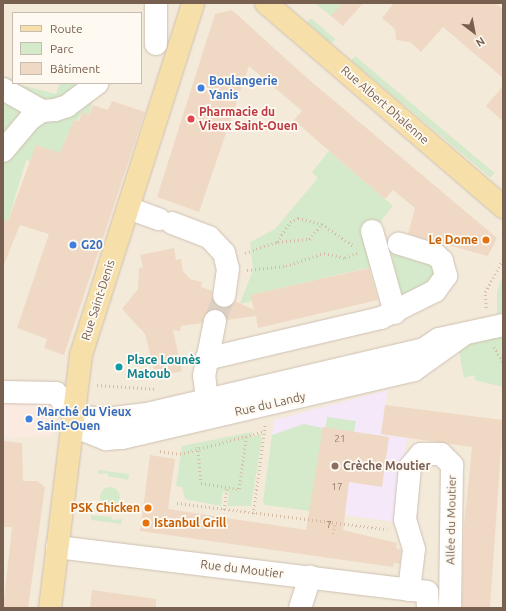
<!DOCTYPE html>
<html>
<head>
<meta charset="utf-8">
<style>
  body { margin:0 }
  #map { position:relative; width:506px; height:611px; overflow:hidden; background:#fcf7ec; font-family:Ubuntu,sans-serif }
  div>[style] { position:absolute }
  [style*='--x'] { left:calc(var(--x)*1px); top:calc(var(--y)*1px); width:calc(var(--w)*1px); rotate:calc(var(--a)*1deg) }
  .residential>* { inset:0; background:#f3eada }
  .commercial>* { inset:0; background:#fbeae0 }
  .education>* { inset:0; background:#f4e8f9 }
  .green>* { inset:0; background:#d4eaca; transform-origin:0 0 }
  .round { border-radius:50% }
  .building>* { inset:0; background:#f0d9c4 }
  .minor-tunnel>* { height:22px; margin-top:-11px; transform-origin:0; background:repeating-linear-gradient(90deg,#dbd1c5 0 22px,transparent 0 33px) }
  .path>* { height:2.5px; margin-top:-1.25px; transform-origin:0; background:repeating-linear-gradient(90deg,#d6bca7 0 1px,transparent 0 4px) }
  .roads { filter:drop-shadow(0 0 1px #cec0b1) drop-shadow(0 0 1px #cec0b1) }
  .minor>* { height:22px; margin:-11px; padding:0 11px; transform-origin:11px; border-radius:11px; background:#fff }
  .major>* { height:22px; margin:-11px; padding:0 11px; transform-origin:11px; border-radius:11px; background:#f6dfa8 }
  .dots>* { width:11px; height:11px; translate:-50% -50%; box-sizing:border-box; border:2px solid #fefaf2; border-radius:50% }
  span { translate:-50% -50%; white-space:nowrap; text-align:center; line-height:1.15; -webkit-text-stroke:3.5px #fefaf2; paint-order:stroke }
  .number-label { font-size:10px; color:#957e6c }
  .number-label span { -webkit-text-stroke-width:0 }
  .shop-label { font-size:12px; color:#366cbe; font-weight:700 }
  .left { translate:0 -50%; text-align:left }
  .street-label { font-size:12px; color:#77604f }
  .health-label { font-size:12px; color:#be3a42; font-weight:700 }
  .food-label { font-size:12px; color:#c56008; font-weight:700 }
  .right { translate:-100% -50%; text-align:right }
  .culture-label { font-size:12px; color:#0d838f; font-weight:700 }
  .education-label { font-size:12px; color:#785e54; font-weight:700 }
  .frame { position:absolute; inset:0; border:4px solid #77604f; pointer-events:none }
  .legend { position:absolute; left:12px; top:12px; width:130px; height:72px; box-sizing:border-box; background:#fefaf2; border:1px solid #c8bcb1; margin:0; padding:5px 7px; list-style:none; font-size:12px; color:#77604f }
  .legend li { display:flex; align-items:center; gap:8px; height:20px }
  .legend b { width:20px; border:1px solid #c8bcb1 }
  .north { position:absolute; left:454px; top:12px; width:40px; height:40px; -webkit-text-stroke:3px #fefaf2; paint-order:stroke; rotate:148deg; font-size:11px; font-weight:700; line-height:16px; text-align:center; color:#77604f }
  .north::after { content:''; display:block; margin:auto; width:14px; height:18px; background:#77604f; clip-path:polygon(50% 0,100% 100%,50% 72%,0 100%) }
</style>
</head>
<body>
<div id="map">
  <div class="residential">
    <i style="clip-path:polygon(evenodd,3px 3px,503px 3px,503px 608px,3px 608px,3px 3px,13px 13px,141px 13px,141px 83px,13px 83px,13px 13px)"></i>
  </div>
  <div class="commercial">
    <i style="clip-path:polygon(59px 399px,53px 436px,3px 438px,3px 402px)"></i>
  </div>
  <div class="education">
    <i style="clip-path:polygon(388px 390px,381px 434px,407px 438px,395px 522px,264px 504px,274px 420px)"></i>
  </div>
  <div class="green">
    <i style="clip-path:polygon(315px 3px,343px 3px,331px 16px)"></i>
    <i style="left:311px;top:18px;width:32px;height:6px;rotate:41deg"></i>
    <i style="left:355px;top:56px;width:182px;height:6px;rotate:40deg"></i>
    <i style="clip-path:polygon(3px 76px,13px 79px,13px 83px,56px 94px,60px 83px,97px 83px,89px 115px,82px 113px,65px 138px,76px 154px,42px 165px,48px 149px,36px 145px,31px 161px,26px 160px,8px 221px,3px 219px)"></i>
    <i style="clip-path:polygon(329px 151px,393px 206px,366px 239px,375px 266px,251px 295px,252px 301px,240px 304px,253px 270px,250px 242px,275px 229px,318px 178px,312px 172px)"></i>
    <i style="clip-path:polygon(391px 251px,428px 260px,438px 271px,430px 283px,401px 296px)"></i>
    <i style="clip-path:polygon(503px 274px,503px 312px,497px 314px,497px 292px)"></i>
    <i style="clip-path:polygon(503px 334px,503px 387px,475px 380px,474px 375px,464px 378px,459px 351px,464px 344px)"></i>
    <i style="left:327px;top:417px;width:29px;height:11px;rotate:8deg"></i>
    <i style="clip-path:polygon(304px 424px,323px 428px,311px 511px,265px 505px,263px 502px,272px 435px)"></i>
    <i style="clip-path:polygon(252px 432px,252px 437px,260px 434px,262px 438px,251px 506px,227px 506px,229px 492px,223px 492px,221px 506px,185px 499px,182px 487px,176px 486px,182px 446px)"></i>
    <i style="clip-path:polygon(98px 470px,129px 474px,128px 480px,108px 476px,108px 473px,98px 474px)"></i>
    <i class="round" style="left:100px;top:487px;width:20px;height:20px"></i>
    <i style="clip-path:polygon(91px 515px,112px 517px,112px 520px,122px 519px,121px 524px,91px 520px)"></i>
  </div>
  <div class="building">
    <i style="clip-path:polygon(343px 3px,363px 3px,343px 26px,331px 16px)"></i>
    <i style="clip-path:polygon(394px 3px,495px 3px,503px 9px,503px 78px,443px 27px,421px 52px,410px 42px,396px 40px,395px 29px,382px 18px)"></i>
    <i style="clip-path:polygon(232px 10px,307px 78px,497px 238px,488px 256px,408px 234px,415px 208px,393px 190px,385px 199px,329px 151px,294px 120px,302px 111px,249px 66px,199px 212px,157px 197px,215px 14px)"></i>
    <i style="clip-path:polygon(503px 86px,503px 121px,486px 106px)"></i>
    <i style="clip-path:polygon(112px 101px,145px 112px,64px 355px,44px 348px,47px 339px,17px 328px,49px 234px,13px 223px,20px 225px,3px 267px,3px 219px,8px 221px,36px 145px,60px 153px,74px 120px,79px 121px,82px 112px,89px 115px,93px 105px,108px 110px)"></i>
    <i style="clip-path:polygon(174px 248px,176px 260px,181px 259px,183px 271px,190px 279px,202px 282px,201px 287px,212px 291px,213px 301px,222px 308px,235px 301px,254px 310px,250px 295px,369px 268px,378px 300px,258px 328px,256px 316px,227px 320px,223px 311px,211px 309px,202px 323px,181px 326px,180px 331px,173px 330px,182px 371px,156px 377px,145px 334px,122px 309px,138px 289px,139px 268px,143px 267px,140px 255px)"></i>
    <i style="clip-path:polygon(385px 405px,503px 420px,490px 608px,462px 608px,464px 527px,472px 447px,381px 434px)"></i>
    <i style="clip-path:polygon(323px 427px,389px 437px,382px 487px,349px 482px,343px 530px,397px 543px,396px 548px,401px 550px,400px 564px,394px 563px,393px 567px,140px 531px,150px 455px,175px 459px,168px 509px,306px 530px)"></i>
    <i style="clip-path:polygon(4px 441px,22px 443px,23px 481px,37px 481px,45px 487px,28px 608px,3px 608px,12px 527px,3px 527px)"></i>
    <i style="clip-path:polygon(92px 590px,156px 599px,156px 608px,90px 607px)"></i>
  </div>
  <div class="minor-tunnel">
    <i style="--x:215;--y:321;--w:27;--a:-70"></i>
  </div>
  <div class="path">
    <i style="--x:278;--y:242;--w:31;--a:-6"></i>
    <i style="--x:309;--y:239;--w:20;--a:-49"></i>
    <i style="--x:245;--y:253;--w:34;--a:-19"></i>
    <i style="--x:277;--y:242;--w:24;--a:-57"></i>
    <i style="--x:290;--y:222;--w:9;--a:-27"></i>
    <i style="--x:298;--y:218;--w:25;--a:14"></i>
    <i style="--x:322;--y:224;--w:40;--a:34.9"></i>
    <i style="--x:247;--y:270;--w:39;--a:-6"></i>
    <i style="--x:286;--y:266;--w:40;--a:-18.9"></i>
    <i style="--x:324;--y:253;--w:22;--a:13"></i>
    <i style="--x:345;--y:258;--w:13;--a:-23"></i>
    <i style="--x:486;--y:308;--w:16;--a:-94"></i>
    <i style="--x:485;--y:292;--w:38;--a:-61"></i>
    <i style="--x:494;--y:347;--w:17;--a:59"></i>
    <i style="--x:97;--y:385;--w:60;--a:3.8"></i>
    <i style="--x:198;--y:447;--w:36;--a:85"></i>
    <i style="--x:201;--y:483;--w:38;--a:9"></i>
    <i style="--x:239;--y:489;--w:53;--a:-82.5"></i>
    <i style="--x:160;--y:451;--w:20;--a:9"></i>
    <i style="--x:180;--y:454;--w:88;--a:-15.1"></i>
    <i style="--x:177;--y:503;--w:212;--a:7.1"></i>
    <i style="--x:224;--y:510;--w:23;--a:-83"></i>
    <i style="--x:253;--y:514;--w:90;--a:-82.3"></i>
    <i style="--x:333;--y:534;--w:10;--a:-79"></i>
  </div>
  <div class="roads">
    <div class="minor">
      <i style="--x:156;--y:3;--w:41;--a:90"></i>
      <i style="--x:3;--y:89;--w:45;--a:29.4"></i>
      <i style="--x:42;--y:111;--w:13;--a:-4"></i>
      <i style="--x:55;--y:110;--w:13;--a:-18"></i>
      <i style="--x:67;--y:106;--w:38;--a:-37"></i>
      <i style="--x:3;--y:151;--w:42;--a:-49.8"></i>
      <i style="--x:30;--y:119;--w:14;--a:-34"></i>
      <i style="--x:128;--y:208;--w:33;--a:20"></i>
      <i style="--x:172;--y:223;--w:40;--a:21"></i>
      <i style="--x:209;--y:237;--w:22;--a:47"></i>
      <i style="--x:224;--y:253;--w:16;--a:76"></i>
      <i style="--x:228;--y:269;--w:27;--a:98"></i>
      <i style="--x:372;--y:231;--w:85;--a:74.3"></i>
      <i style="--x:206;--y:359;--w:180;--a:-13.2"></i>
      <i style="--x:381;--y:318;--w:60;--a:-26.6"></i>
      <i style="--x:435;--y:291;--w:19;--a:-54"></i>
      <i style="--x:446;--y:276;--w:16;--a:-105"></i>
      <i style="--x:442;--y:261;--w:8;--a:-135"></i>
      <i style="--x:436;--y:255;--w:39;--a:-163"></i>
      <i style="--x:3;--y:392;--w:53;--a:1.1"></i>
      <i style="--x:56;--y:393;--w:48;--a:51.7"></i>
      <i style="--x:86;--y:431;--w:22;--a:22"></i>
      <i style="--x:106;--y:439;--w:16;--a:-4"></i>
      <i style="--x:122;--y:438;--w:300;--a:-13.1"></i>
      <i style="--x:414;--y:370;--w:60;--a:-35.5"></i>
      <i style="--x:207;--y:399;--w:23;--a:-97"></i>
      <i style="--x:204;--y:376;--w:56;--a:-78.7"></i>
      <i style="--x:73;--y:416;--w:33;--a:5"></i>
      <i style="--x:106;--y:419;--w:41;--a:-7"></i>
      <i style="--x:147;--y:414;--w:285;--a:-13.2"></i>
      <i style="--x:424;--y:349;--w:18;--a:-34"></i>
      <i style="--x:439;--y:339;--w:66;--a:-12.3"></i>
      <i style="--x:57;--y:547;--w:373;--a:6.9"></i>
      <i style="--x:427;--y:592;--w:16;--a:86"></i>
      <i style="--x:409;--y:590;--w:41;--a:-83"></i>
      <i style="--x:414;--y:549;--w:30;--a:-107"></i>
      <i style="--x:405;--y:520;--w:53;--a:-84.6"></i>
      <i style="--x:410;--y:467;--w:17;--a:-50"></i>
      <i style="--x:421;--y:454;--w:20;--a:0"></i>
      <i style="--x:441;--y:454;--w:16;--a:45"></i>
      <i style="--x:452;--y:465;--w:143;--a:90.8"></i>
      <i style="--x:300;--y:608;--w:33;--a:-72"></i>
    </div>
    <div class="major">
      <i style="--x:266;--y:3;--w:313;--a:40.7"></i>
      <i style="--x:50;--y:608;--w:255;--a:-83"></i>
      <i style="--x:81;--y:355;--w:369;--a:-72.3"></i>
    </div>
  </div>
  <div class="dots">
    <i style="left:201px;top:88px;background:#3f7fe0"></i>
    <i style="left:191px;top:119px;background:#e0444e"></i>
    <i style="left:486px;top:240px;background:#e8710a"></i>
    <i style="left:73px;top:245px;background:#3f7fe0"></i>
    <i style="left:119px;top:367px;background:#0f9aa8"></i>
    <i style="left:29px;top:419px;background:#3f7fe0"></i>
    <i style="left:335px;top:466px;background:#8d6e63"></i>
    <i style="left:148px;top:508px;background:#e8710a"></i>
    <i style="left:146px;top:523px;background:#e8710a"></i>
  </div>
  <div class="number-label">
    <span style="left:340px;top:439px">21</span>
    <span style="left:337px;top:487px">17</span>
    <span style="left:329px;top:525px">7</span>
  </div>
  <div class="shop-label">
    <span class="left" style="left:209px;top:88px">Boulangerie<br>Yanis</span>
    <span class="left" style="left:81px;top:245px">G20</span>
    <span class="left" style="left:37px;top:419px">Marché du Vieux<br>Saint-Ouen</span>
  </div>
  <div class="street-label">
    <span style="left:385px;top:105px;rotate:41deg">Rue Albert Dhalenne</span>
    <span style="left:98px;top:300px;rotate:-72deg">Rue Saint-Denis</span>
    <span style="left:270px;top:404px;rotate:-13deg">Rue du Landy</span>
    <span style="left:451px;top:520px;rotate:-89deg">Allée du Moutier</span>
    <span style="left:242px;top:569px;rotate:7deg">Rue du Moutier</span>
  </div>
  <div class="health-label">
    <span class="left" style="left:199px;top:119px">Pharmacie du<br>Vieux Saint-Ouen</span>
  </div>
  <div class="food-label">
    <span class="right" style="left:478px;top:240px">Le Dome</span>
    <span class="right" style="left:140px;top:508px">PSK Chicken</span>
    <span class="left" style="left:154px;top:523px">Istanbul Grill</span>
  </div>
  <div class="culture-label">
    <span class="left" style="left:127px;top:367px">Place Lounès<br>Matoub</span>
  </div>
  <div class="education-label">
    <span class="left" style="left:343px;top:466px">Crèche Moutier</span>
  </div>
  <div class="frame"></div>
  <ul class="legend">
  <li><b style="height:5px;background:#f6dfa8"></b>Route</li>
  <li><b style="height:11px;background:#d4eaca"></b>Parc</li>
  <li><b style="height:11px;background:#f0d9c4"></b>Bâtiment</li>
  </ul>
  <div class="north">N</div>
</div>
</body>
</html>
